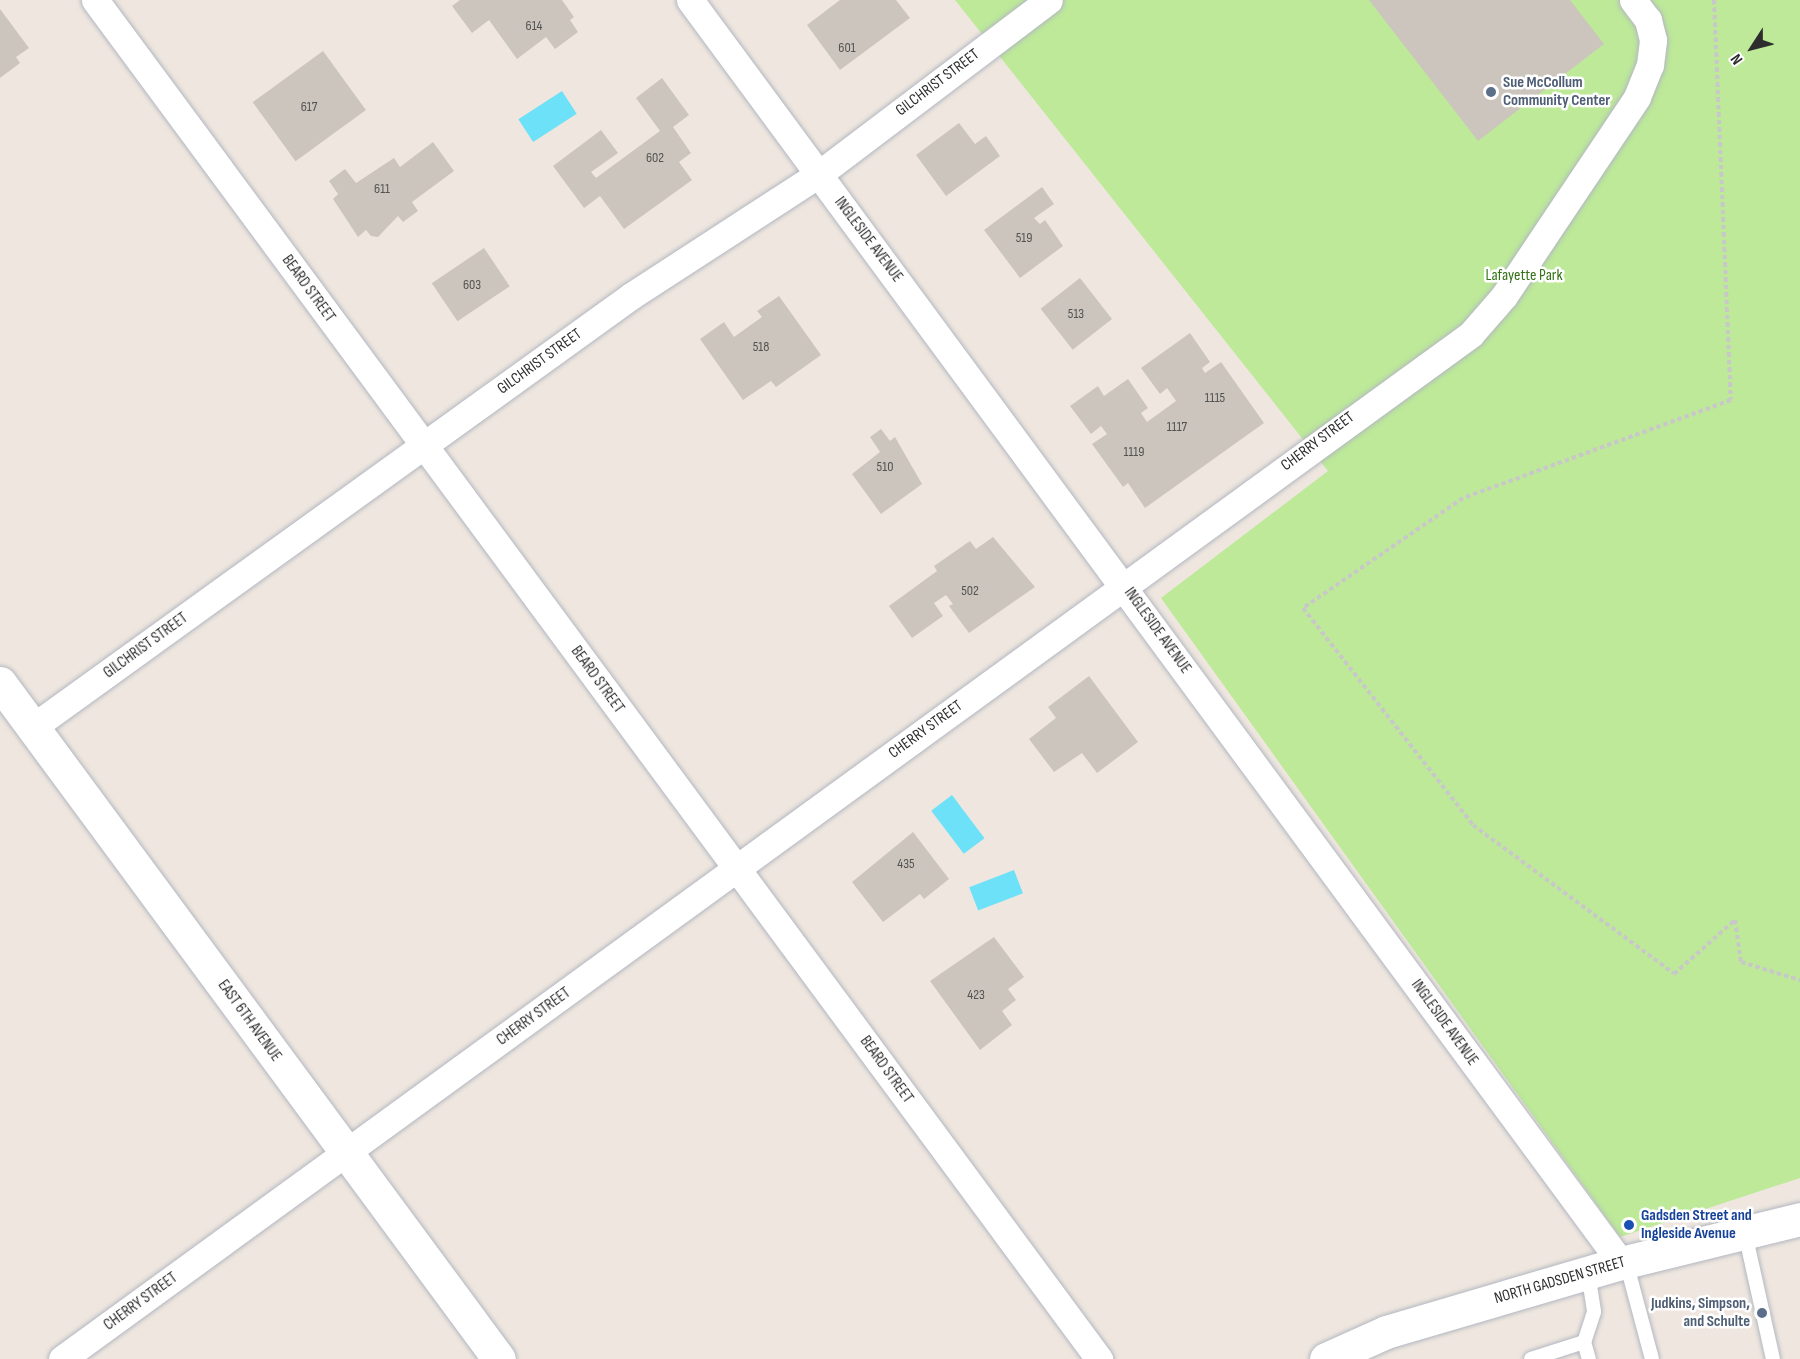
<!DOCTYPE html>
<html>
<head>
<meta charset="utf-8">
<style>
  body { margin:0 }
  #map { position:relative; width:1800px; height:1359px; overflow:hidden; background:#efe7df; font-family:"Sofia Sans Condensed",sans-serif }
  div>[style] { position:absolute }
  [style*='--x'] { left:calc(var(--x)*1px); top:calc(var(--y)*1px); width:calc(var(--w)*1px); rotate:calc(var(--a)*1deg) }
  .green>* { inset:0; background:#bde999 }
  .water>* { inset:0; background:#6de1f7; transform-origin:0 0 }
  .building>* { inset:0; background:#cbc5be; transform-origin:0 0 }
  .path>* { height:4px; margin-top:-2px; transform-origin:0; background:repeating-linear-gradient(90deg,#c8c8c8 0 4.5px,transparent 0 7.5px) }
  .roads { filter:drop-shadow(0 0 2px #b3b7c1) drop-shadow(0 0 2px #b3b7c1) }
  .lane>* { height:14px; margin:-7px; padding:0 7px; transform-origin:7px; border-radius:7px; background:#fff }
  .street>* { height:27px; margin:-13.5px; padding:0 13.5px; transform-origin:13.5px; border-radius:13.5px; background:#fff }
  .secondary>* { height:33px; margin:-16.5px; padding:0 16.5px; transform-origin:16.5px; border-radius:16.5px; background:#fff }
  .dots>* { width:16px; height:16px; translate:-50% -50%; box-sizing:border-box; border:3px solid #fff; border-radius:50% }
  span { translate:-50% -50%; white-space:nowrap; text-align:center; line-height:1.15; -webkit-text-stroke:5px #fff; paint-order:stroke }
  .number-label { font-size:14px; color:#545351 }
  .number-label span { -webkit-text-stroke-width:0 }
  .street-label { font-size:16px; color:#2d2d2d }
  .service-label { font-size:16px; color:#4e5e75; font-weight:700 }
  .left { translate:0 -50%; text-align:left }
  .right { translate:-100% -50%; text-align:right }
  .park-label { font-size:16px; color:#337216 }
  .transit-label { font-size:16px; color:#164399; font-weight:700 }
  .north { position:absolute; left:1722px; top:18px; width:60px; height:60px; -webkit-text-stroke:4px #fff; paint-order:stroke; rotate:234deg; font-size:16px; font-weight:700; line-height:24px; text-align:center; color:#2d2d2d }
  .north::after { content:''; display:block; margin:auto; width:21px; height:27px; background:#2d2d2d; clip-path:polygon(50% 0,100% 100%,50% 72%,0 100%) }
</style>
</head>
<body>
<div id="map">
  <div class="green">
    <i style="clip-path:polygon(955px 0,1800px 0,1800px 1178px,1620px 1237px,1161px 598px,1328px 471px)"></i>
  </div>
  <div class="water">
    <i style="left:562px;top:91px;width:27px;height:52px;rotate:57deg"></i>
    <i style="left:952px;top:795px;width:54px;height:26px;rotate:53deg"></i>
    <i style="left:1014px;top:870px;width:25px;height:48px;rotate:69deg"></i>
  </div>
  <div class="building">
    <i style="clip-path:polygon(460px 0,562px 0,574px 17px,570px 20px,578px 32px,555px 49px,546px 37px,517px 59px,489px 20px,472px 33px,452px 6px)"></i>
    <i style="clip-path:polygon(840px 0,896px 0,910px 18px,840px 70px,807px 25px)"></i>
    <i style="clip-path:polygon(1369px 0,1570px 0,1604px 44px,1478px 141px)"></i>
    <i style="clip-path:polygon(0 9px,29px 48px,16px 57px,20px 63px,0 78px)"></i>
    <i style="left:323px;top:51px;width:73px;height:87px;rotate:54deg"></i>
    <i style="clip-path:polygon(662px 78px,689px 115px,673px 127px,691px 153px,679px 162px,692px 180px,624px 229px,600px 196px,584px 208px,553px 166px,601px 130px,618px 153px,591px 172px,596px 178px,660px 131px,636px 98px)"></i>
    <i style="clip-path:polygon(959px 123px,975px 144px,986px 136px,1000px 156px,946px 196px,916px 155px)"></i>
    <i style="clip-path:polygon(433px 142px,454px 171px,412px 202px,418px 211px,403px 222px,398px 216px,378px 237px,371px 236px,366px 230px,358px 237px,333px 199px,338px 194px,329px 181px,345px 169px,356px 183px,394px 158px,400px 167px)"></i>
    <i style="clip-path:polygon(1042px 187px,1054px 204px,1034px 218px,1040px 224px,1045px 220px,1063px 246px,1020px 278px,984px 230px)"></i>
    <i style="left:484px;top:248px;width:46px;height:63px;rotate:56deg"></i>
    <i style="left:1080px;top:278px;width:52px;height:50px;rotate:52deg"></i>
    <i style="clip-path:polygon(779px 296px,821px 355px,776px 387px,771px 381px,743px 400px,700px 339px,724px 322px,734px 337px,762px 317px,757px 311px)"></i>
    <i style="clip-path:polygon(1190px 333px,1210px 362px,1202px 368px,1205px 373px,1221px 362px,1264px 423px,1145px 508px,1128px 483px,1123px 487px,1092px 444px,1107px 434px,1101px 426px,1091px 434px,1070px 406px,1098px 386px,1104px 396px,1128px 379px,1148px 408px,1141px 413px,1147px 422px,1176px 401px,1167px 388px,1160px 394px,1141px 368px)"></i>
    <i style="clip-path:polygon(881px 429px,890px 441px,895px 437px,922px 484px,881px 514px,852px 474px,880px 452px,870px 437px)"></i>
    <i style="clip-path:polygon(993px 537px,1035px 587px,969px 633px,949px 606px,953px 604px,946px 595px,934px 603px,943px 616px,912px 638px,889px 606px,937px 571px,934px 566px,970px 541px,976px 549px)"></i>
    <i style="clip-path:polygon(1089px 676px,1138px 742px,1097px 773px,1082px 753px,1054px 772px,1029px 739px,1056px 718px,1048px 707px)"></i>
    <i style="clip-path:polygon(913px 832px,949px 879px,924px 899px,920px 894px,883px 922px,852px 882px)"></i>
    <i style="clip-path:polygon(994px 937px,1024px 977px,1008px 989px,1016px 1000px,1002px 1011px,1012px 1025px,980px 1050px,930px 981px)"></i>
  </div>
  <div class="path">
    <i style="--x:1714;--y:0;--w:400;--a:87.6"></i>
    <i style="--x:1731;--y:400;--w:285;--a:159.9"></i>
    <i style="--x:1463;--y:498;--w:194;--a:145.5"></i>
    <i style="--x:1303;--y:608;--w:276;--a:51.9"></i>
    <i style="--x:1473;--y:825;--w:250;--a:36.5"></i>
    <i style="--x:1674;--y:974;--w:81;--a:-41.5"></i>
    <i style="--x:1735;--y:920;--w:42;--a:81.9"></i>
    <i style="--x:1741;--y:962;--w:62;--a:17"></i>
  </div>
  <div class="roads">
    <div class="lane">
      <i style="--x:1745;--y:1233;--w:129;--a:77.5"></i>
      <i style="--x:1626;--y:1262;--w:100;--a:75"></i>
      <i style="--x:1588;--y:1273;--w:39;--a:81"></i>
      <i style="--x:1594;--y:1312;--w:32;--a:108"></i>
      <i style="--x:1584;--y:1342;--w:18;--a:74"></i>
      <i style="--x:1531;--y:1359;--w:56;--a:-17.8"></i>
    </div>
    <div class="street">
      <i style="--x:95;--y:0;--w:1690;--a:53.54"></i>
      <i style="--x:690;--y:0;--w:1569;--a:53.6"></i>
      <i style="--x:33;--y:727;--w:737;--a:-35.78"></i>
      <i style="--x:631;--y:296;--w:224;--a:-33"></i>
      <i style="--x:819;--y:174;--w:288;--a:-37.1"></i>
      <i style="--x:62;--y:1359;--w:1742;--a:-36.03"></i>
      <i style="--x:1471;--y:334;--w:50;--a:-49"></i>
      <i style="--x:1504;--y:296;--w:239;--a:-56.2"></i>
      <i style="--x:1637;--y:97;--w:35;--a:-68"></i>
      <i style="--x:1650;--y:65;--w:25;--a:-83"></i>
      <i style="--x:1653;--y:40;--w:21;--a:-104"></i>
      <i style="--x:1648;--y:20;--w:25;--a:-127"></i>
    </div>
    <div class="secondary">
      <i style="--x:0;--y:683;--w:840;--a:53.57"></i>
      <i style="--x:1326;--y:1359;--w:66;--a:-24.2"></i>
      <i style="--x:1386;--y:1332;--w:245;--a:-16.4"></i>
      <i style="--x:1621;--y:1263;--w:184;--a:-13.8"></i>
    </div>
  </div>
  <div class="dots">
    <i style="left:1491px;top:92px;background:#5c6f8a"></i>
    <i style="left:1629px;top:1225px;background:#1a4fb4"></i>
    <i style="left:1762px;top:1313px;background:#5c6f8a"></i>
  </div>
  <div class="number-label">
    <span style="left:534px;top:26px">614</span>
    <span style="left:847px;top:48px">601</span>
    <span style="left:309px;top:107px">617</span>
    <span style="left:655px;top:158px">602</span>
    <span style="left:382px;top:189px">611</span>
    <span style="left:1024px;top:238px">519</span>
    <span style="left:472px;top:285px">603</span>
    <span style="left:1076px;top:314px">513</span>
    <span style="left:761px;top:347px">518</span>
    <span style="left:1215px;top:398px">1115</span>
    <span style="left:1177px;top:427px">1117</span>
    <span style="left:1134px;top:452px">1119</span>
    <span style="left:885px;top:467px">510</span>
    <span style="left:970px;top:591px">502</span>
    <span style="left:906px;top:864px">435</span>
    <span style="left:976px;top:995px">423</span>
  </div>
  <div class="street-label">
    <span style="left:938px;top:83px;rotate:-37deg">GILCHRIST STREET</span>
    <span style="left:868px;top:240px;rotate:53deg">INGLESIDE AVENUE</span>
    <span style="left:308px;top:289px;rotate:54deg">BEARD STREET</span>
    <span style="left:540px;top:362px;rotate:-36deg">GILCHRIST STREET</span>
    <span style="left:1318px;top:442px;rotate:-37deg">CHERRY STREET</span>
    <span style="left:1157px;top:631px;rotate:54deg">INGLESIDE AVENUE</span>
    <span style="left:146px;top:646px;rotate:-36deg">GILCHRIST STREET</span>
    <span style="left:597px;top:680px;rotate:54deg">BEARD STREET</span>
    <span style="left:926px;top:730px;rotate:-36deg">CHERRY STREET</span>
    <span style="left:534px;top:1017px;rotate:-36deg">CHERRY STREET</span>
    <span style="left:249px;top:1021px;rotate:54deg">EAST 6TH AVENUE</span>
    <span style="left:1444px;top:1023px;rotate:54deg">INGLESIDE AVENUE</span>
    <span style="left:886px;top:1070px;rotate:54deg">BEARD STREET</span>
    <span style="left:1560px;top:1281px;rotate:-16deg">NORTH GADSDEN STREET</span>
    <span style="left:141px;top:1302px;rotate:-36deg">CHERRY STREET</span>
  </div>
  <div class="service-label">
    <span class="left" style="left:1503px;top:92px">Sue McCollum<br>Community Center</span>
    <span class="right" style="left:1750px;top:1313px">Judkins, Simpson,<br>and Schulte</span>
  </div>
  <div class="park-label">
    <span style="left:1524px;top:276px">Lafayette Park</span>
  </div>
  <div class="transit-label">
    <span class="left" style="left:1641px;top:1225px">Gadsden Street and<br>Ingleside Avenue</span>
  </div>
  <div class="north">N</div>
</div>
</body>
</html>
